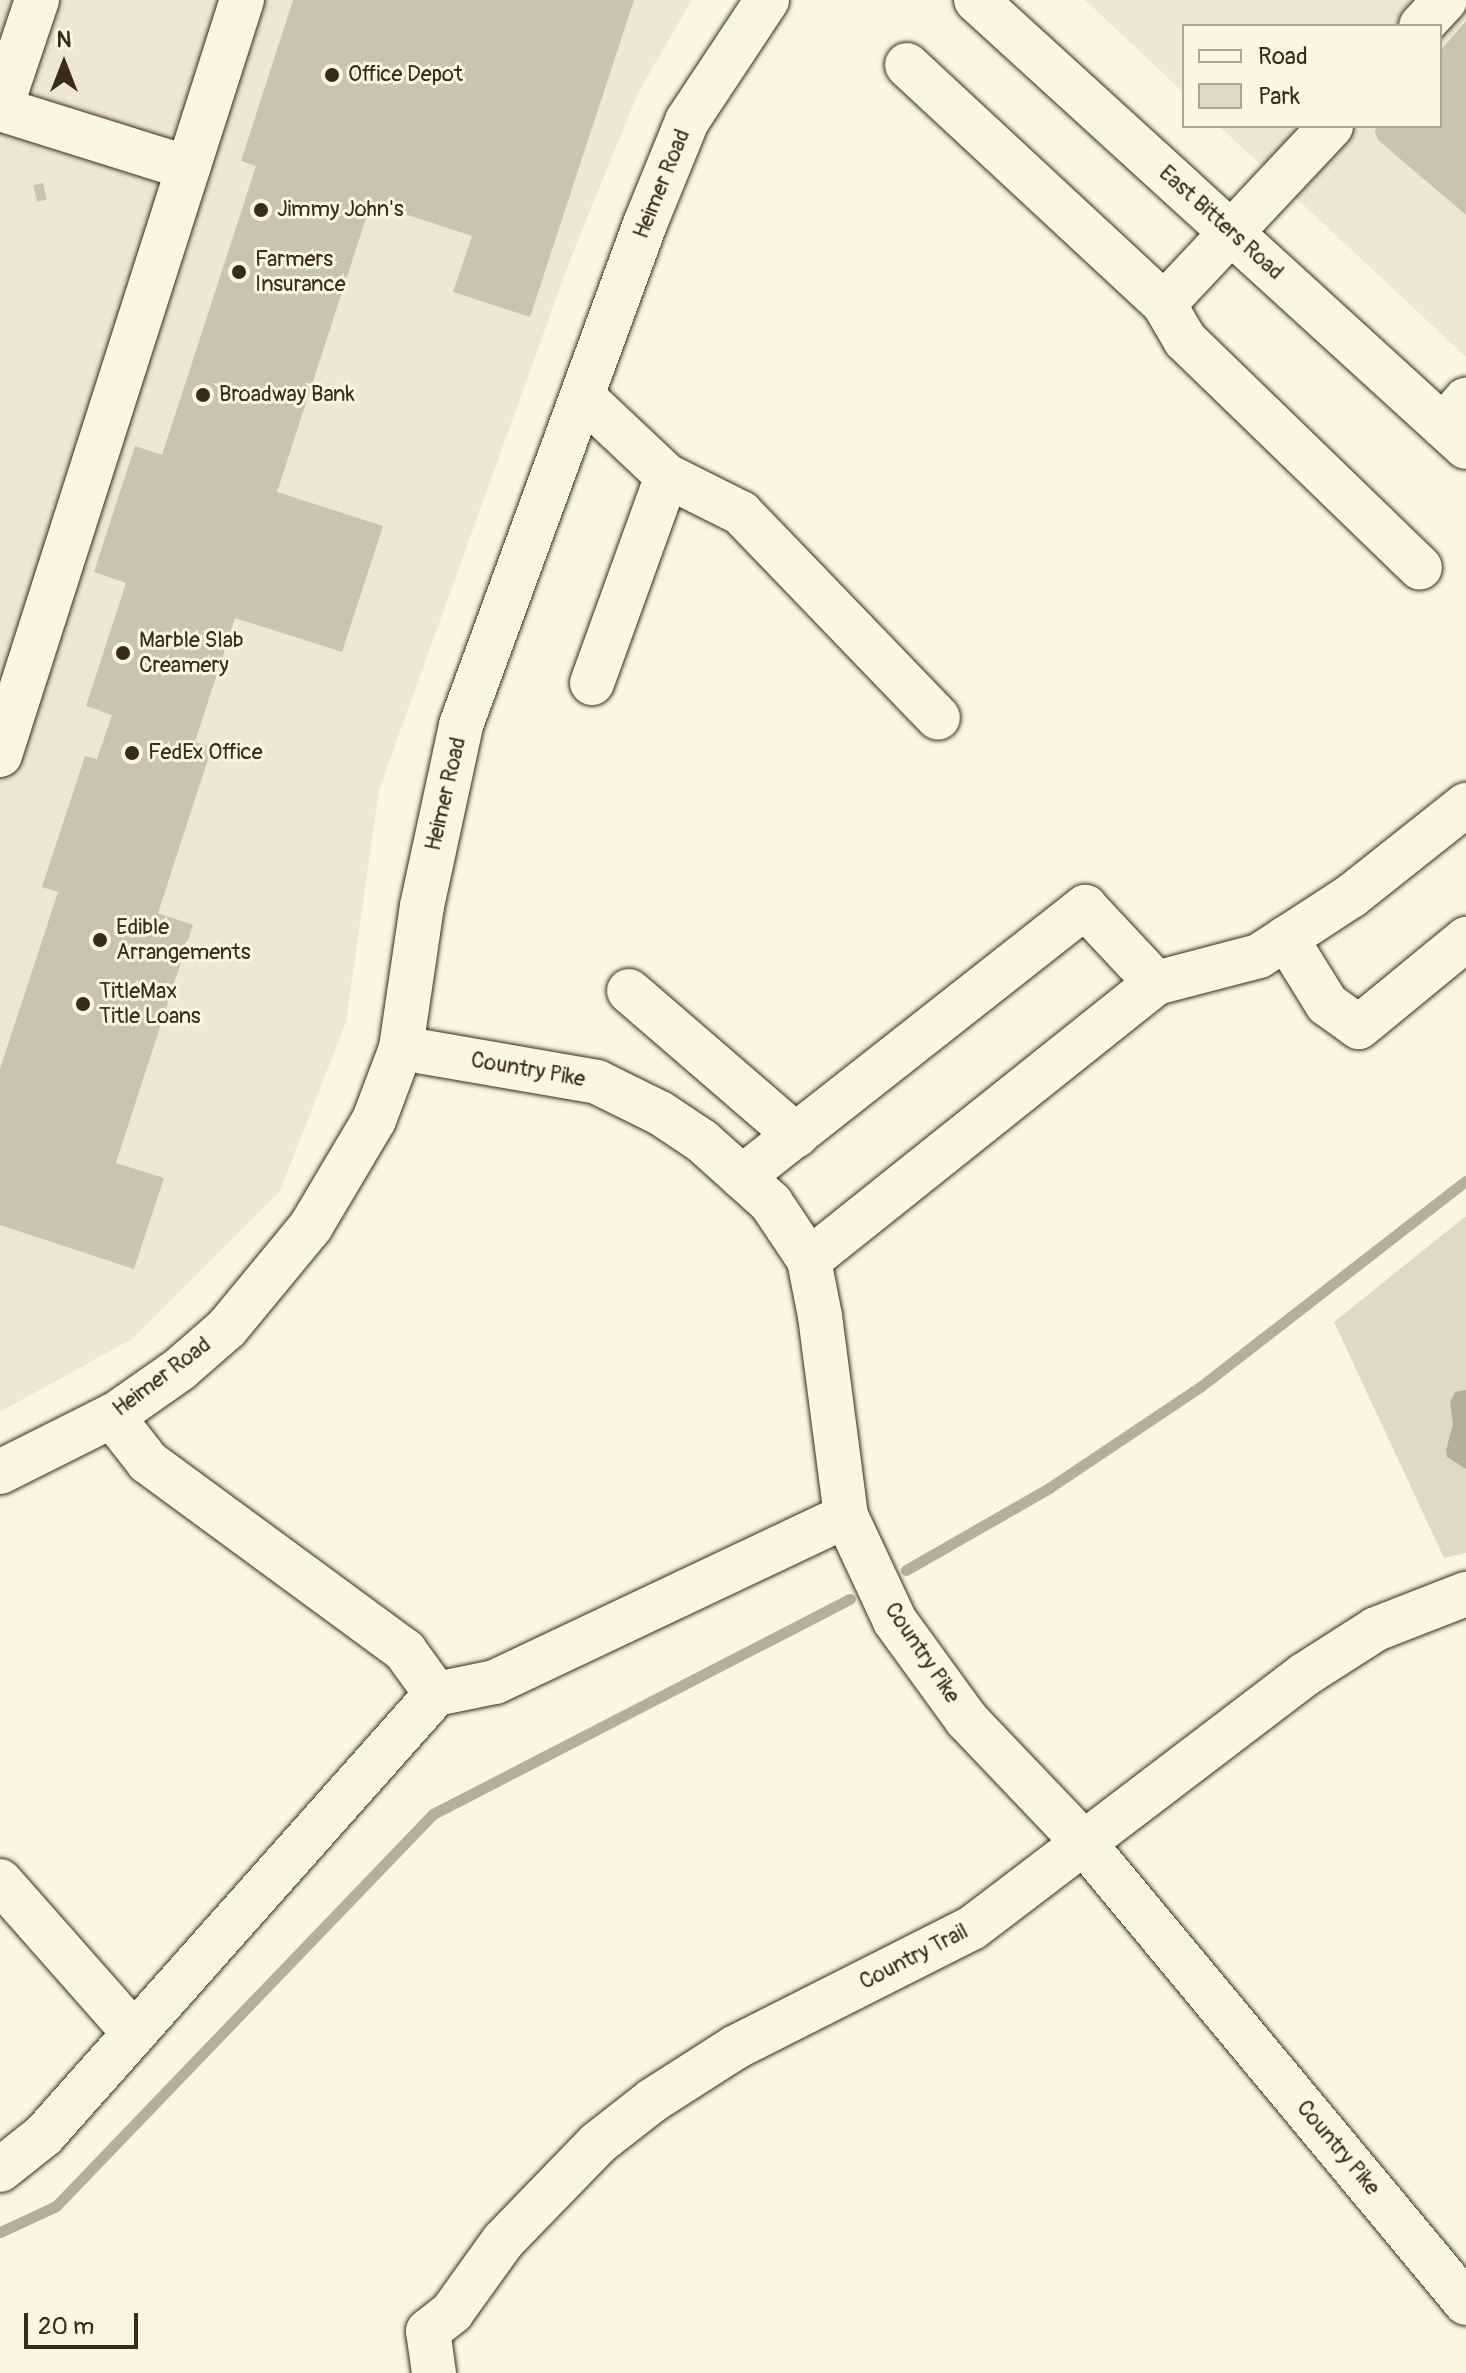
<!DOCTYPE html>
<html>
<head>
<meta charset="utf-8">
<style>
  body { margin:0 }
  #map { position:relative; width:1466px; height:2373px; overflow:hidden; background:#fcf5e5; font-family:Pangolin,sans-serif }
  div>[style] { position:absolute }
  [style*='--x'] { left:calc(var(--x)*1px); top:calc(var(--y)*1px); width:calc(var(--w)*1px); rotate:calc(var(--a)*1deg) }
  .built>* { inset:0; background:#eee6d6 }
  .green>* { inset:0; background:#e0d8c8 }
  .water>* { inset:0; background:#b7ad9e }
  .stream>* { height:11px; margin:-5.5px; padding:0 5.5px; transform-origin:5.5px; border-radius:5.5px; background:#b7ad9e }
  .building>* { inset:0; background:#ccc2b3; transform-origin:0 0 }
  .roads { filter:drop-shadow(0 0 2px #3b2a1e) drop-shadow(0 0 2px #3b2a1e) }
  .minor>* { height:44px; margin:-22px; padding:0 22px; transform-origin:22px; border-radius:22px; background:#fcf5e5 }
  .major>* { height:44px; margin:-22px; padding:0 22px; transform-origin:22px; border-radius:22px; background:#fcf5e5 }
  .dots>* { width:22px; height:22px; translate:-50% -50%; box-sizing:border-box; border:4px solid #fcf5e5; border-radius:50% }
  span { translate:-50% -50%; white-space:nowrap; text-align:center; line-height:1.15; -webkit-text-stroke:6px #fcf5e5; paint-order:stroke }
  .poi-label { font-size:22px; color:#3b2a1e }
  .left { translate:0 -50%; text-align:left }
  .street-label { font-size:22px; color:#3b2a1e }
  .legend { position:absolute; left:1182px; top:24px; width:260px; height:104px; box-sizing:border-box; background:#fcf5e5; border:2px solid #afa495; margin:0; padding:10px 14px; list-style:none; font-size:24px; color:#3b2a1e }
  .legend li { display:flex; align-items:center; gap:16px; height:40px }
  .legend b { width:40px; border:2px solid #afa495 }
  .north { position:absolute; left:24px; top:24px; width:80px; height:80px; -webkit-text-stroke:6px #fcf5e5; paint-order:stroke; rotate:0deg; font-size:22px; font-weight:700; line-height:32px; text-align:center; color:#3b2a1e }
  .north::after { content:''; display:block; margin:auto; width:28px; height:36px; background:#3b2a1e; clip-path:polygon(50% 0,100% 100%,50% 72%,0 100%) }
  .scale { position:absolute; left:24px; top:2313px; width:114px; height:36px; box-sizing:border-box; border:4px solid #3b2a1e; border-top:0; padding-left:10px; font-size:24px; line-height:28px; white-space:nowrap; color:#3b2a1e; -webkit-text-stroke:6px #fcf5e5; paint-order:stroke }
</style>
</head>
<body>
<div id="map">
  <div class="built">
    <i style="clip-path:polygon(0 0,692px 0,638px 93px,570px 260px,379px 790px,346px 1022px,280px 1191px,132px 1339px,0 1412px)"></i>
    <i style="clip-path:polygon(1085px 0,1466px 0,1466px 357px,1219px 126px,1440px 126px,1440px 26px,1184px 26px,1184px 93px)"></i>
  </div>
  <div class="green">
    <i style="clip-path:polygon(1466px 1216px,1466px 1553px,1444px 1558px,1334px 1322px)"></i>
  </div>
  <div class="water">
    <i style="clip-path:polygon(1466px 1390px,1466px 1469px,1447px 1457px,1446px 1450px,1453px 1424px,1450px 1402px,1455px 1392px)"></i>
  </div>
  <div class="stream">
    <i style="--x:906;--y:1570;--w:165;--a:-29.8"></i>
    <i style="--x:1049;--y:1488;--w:182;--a:-33.8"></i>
    <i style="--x:1200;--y:1387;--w:336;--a:-37.8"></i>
    <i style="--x:0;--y:2232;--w:62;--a:-24.9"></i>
    <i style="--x:56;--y:2206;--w:544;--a:-46.12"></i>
    <i style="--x:433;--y:1814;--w:469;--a:-27.3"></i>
  </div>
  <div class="building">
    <i style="clip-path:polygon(293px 0,634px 0,530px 317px,453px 292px,472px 236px,371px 203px,277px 492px,383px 526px,342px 652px,235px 618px,195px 742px,212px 747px,158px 913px,193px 925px,116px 1163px,164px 1178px,134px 1269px,0 1225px,0 1069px,58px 892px,42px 887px,85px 756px,97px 759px,112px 715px,86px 706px,126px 583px,94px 572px,135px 446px,162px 455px,256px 166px,241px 161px)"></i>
    <i style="clip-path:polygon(1466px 21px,1466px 215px,1378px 140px,1375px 132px,1376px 126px,1440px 126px,1440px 51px)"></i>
    <i style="left:43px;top:183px;width:17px;height:10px;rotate:77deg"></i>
  </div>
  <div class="roads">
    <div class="minor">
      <i style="--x:1421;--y:26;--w:35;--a:-47"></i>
      <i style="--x:907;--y:65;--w:351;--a:42.9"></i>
      <i style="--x:1164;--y:304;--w:42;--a:59.7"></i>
      <i style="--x:1185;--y:340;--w:327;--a:44.1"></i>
      <i style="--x:0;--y:109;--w:197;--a:17.4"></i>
      <i style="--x:0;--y:110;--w:116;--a:-71.4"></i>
      <i style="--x:1164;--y:304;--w:244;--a:-46.8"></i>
      <i style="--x:582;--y:396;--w:117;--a:43.3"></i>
      <i style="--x:667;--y:476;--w:83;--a:26.6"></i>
      <i style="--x:741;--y:513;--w:284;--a:46.1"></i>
      <i style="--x:1443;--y:426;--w:35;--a:-49"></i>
      <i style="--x:592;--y:683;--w:220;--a:-70.1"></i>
      <i style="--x:0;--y:755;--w:793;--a:-72.23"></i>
      <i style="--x:1286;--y:938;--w:78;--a:58.2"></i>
      <i style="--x:1327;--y:1004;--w:39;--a:36"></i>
      <i style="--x:1359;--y:1027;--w:139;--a:-39.4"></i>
      <i style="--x:629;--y:991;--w:221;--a:40.8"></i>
      <i style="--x:401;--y:1048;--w:199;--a:9.8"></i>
      <i style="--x:597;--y:1082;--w:70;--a:26.2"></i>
      <i style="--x:660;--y:1113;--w:50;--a:33.7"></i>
      <i style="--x:702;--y:1141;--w:93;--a:41.9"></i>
      <i style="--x:771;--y:1203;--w:69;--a:56.3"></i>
      <i style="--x:809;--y:1260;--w:57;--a:78.9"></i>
      <i style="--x:820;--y:1316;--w:202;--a:82.6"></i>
      <i style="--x:846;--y:1516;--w:116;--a:65"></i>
      <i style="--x:895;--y:1621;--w:122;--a:54"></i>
      <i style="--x:967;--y:1720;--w:170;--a:46.4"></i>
      <i style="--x:1084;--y:1843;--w:598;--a:50.29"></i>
      <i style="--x:742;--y:1177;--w:437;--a:-38.2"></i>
      <i style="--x:1085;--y:907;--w:104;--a:46.9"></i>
      <i style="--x:1156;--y:983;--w:106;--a:-14.7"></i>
      <i style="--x:1259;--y:956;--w:110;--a:-33.1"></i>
      <i style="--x:1351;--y:896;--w:147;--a:-38.4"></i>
      <i style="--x:809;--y:1260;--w:444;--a:-38.6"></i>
      <i style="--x:112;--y:1416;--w:58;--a:52"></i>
      <i style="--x:148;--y:1462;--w:319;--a:36.3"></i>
      <i style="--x:405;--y:1651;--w:53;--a:54.2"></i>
      <i style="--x:0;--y:1472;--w:130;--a:-26.6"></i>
      <i style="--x:116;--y:1414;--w:78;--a:-35.1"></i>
      <i style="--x:180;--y:1369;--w:62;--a:-41.1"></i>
      <i style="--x:227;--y:1328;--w:132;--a:-50.5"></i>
      <i style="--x:311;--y:1226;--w:123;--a:-59.3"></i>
      <i style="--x:374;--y:1120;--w:77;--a:-69.4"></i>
      <i style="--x:401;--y:1048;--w:144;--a:-81.6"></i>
      <i style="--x:422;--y:906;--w:185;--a:-77.8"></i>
      <i style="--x:461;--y:725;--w:534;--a:-69.83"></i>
      <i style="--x:645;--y:224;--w:111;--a:-67.8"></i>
      <i style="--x:687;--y:121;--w:145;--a:-56.5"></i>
      <i style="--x:0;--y:1881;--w:203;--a:48.6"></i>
      <i style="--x:0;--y:2170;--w:56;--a:-38.5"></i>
      <i style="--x:44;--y:2135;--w:590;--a:-48.37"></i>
      <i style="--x:436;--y:1694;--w:60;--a:-11.5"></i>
      <i style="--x:495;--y:1682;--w:388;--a:-25.3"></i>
      <i style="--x:434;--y:2373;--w:42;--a:-98.1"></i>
      <i style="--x:428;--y:2331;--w:31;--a:-38"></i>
      <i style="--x:452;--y:2312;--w:87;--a:-54.3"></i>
      <i style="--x:503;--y:2241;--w:136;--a:-45.9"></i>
      <i style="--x:598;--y:2143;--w:70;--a:-38"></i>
      <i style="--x:653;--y:2100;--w:98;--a:-32.6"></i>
      <i style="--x:736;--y:2047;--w:264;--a:-26.8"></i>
      <i style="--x:972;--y:1928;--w:417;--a:-37.3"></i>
      <i style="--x:1304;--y:1675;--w:85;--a:-32.6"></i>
      <i style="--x:1376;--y:1629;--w:97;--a:-21.3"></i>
    </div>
    <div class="major">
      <i style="--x:976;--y:0;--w:663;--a:42.37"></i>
    </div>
  </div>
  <div class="dots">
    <i style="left:332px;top:75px;background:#3b2a1e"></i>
    <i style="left:261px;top:210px;background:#3b2a1e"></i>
    <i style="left:239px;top:272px;background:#3b2a1e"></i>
    <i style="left:203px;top:395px;background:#3b2a1e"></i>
    <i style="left:123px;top:653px;background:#3b2a1e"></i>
    <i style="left:132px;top:753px;background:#3b2a1e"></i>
    <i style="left:100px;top:940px;background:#3b2a1e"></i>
    <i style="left:83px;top:1004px;background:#3b2a1e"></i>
  </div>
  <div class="poi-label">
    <span class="left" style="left:348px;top:75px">Office Depot</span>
    <span class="left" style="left:277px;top:210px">Jimmy John's</span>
    <span class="left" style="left:255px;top:272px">Farmers<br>Insurance</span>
    <span class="left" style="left:219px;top:395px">Broadway Bank</span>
    <span class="left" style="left:139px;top:653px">Marble Slab<br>Creamery</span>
    <span class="left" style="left:148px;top:753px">FedEx Office</span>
    <span class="left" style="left:116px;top:940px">Edible<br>Arrangements</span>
    <span class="left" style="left:99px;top:1004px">TitleMax<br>Title Loans</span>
  </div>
  <div class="street-label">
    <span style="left:662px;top:184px;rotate:-68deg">Heimer Road</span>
    <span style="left:1221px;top:223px;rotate:42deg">East Bitters Road</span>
    <span style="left:446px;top:794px;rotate:-77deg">Heimer Road</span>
    <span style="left:528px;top:1070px;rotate:10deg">Country Pike</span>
    <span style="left:162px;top:1377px;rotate:-37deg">Heimer Road</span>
    <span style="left:922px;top:1653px;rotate:56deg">Country Pike</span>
    <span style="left:914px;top:1957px;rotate:-27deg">Country Trail</span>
    <span style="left:1338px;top:2148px;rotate:50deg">Country Pike</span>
  </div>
  <ul class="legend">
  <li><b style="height:10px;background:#fcf5e5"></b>Road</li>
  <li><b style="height:22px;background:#e0d8c8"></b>Park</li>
  </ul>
  <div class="north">N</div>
  <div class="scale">20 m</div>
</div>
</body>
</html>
